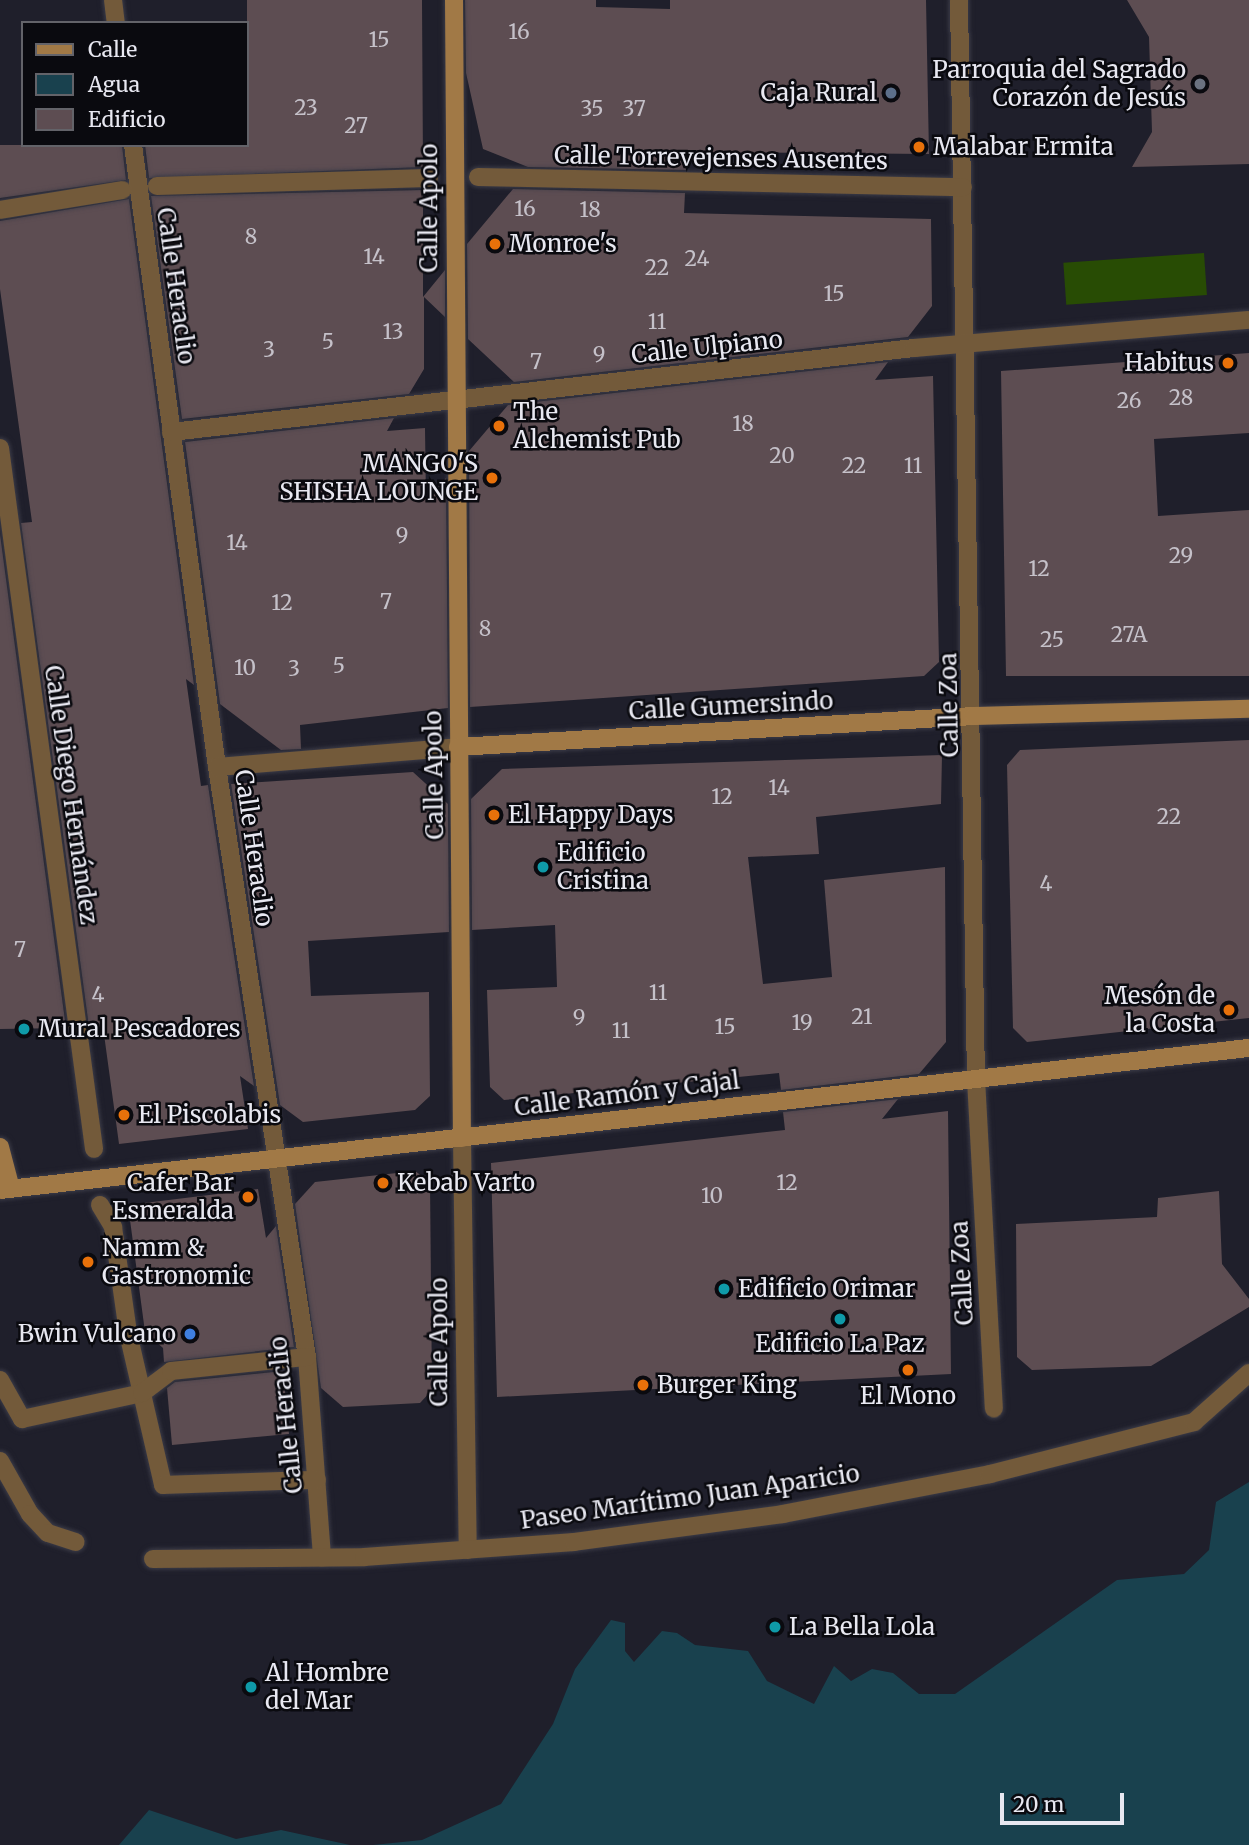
<!DOCTYPE html>
<html>
<head>
<meta charset="utf-8">
<style>
  body { margin:0 }
  #map { position:relative; width:1249px; height:1845px; overflow:hidden; background:#1f1f2b; font-family:Merriweather,serif }
  div>[style] { position:absolute }
  [style*='--x'] { left:calc(var(--x)*1px); top:calc(var(--y)*1px); width:calc(var(--w)*1px); rotate:calc(var(--a)*1deg) }
  .green>* { inset:0; background:#284c04; transform-origin:0 0 }
  .water>* { inset:0; background:#19414e }
  .building>* { inset:0; background:#5d4d52 }
  .roads { filter:drop-shadow(0 0 2px #3b3b47) drop-shadow(0 0 2px #3b3b47) }
  .street>* { height:18px; margin:-9px; padding:0 9px; transform-origin:9px; border-radius:9px; background:#735a3a }
  .secondary>* { height:18px; margin:-9px; padding:0 9px; transform-origin:9px; border-radius:9px; background:#a17946 }
  .dots>* { width:19px; height:19px; translate:-50% -50%; box-sizing:border-box; border:4px solid #0a0a0f; border-radius:50% }
  span { translate:-50% -50%; white-space:nowrap; text-align:center; line-height:1.15; -webkit-text-stroke:5px #0a0a0f; paint-order:stroke }
  .number-label { font-size:21px; color:#c5c1c9 }
  .number-label span { -webkit-text-stroke-width:0 }
  .poi-label { font-size:24px; color:#e8e8f1 }
  .right { translate:-100% -50%; text-align:right }
  .left { translate:0 -50%; text-align:left }
  .street-label { font-size:24px; color:#e8e8f1 }
  .legend { position:absolute; left:21px; top:21px; width:228px; height:126px; box-sizing:border-box; background:#0a0a0f; border:2px solid #636369; margin:0; padding:9px 12px; list-style:none; font-size:21px; color:#e8e8f1 }
  .legend li { display:flex; align-items:center; gap:14px; height:35px }
  .legend b { width:35px; border:2px solid #636369 }
  .scale { position:absolute; left:1000px; top:1793px; width:124px; height:32px; box-sizing:border-box; border:4px solid #e8e8f1; border-top:0; padding-left:9px; font-size:21px; line-height:24px; white-space:nowrap; color:#e8e8f1; -webkit-text-stroke:5px #0a0a0f; paint-order:stroke }
</style>
</head>
<body>
<div id="map">
  <div class="green">
    <i style="left:1204px;top:253px;width:42px;height:141px;rotate:86deg"></i>
  </div>
  <div class="water">
    <i style="clip-path:polygon(1249px 1482px,1249px 1845px,373px 1845px,422px 1840px,501px 1804px,553px 1724px,575px 1669px,611px 1620px,625px 1623px,625px 1651px,634px 1662px,662px 1631px,677px 1633px,695px 1645px,748px 1651px,767px 1681px,814px 1704px,834px 1666px,851px 1681px,872px 1669px,893px 1673px,919px 1694px,955px 1694px,1117px 1580px,1184px 1574px,1209px 1550px,1216px 1502px)"></i>
    <i style="clip-path:polygon(149px 1810px,236px 1839px,281px 1830px,350px 1845px,119px 1845px)"></i>
  </div>
  <div class="building">
    <i style="clip-path:polygon(247px 0,422px 0,423px 167px,149px 178px,145px 145px,247px 145px)"></i>
    <i style="clip-path:polygon(465px 0,596px 0,596px 7px,670px 9px,670px 0,926px 0,929px 154px,687px 152px,686px 170px,528px 167px,483px 149px,466px 73px)"></i>
    <i style="clip-path:polygon(1127px 0,1249px 0,1249px 164px,1132px 167px,1152px 132px,1149px 37px)"></i>
    <i style="clip-path:polygon(0 145px,122px 145px,126px 180px,0 198px)"></i>
    <i style="clip-path:polygon(513px 189px,685px 193px,684px 213px,931px 219px,932px 306px,908px 337px,514px 382px,468px 339px,467px 244px)"></i>
    <i style="clip-path:polygon(423px 190px,423px 297px,445px 270px,445px 317px,424px 297px,424px 369px,409px 394px,182px 419px,151px 196px)"></i>
    <i style="clip-path:polygon(129px 199px,194px 685px,186px 679px,201px 786px,208px 785px,254px 1086px,240px 1076px,248px 1129px,119px 1144px,103px 1027px,89px 1027px,21px 523px,32px 522px,0 289px,0 221px)"></i>
    <i style="clip-path:polygon(1249px 353px,1249px 433px,1154px 439px,1158px 516px,1249px 510px,1249px 676px,1006px 676px,1001px 371px)"></i>
    <i style="clip-path:polygon(888px 362px,875px 380px,933px 376px,939px 662px,924px 676px,470px 707px,469px 451px,508px 405px)"></i>
    <i style="clip-path:polygon(394px 418px,387px 431px,425px 428px,426px 501px,446px 478px,448px 708px,300px 725px,301px 749px,281px 750px,220px 704px,185px 442px)"></i>
    <i style="clip-path:polygon(0 534px,66px 1028px,0 1029px)"></i>
    <i style="clip-path:polygon(1249px 740px,1249px 1018px,1027px 1042px,1013px 1028px,1007px 765px,1020px 750px)"></i>
    <i style="clip-path:polygon(942px 755px,941px 804px,816px 817px,819px 854px,748px 857px,763px 984px,832px 977px,824px 880px,945px 867px,946px 1042px,919px 1074px,781px 1090px,779px 1073px,504px 1100px,490px 1087px,487px 990px,557px 987px,555px 925px,472px 930px,471px 799px,502px 769px)"></i>
    <i style="clip-path:polygon(413px 772px,448px 804px,449px 932px,308px 941px,311px 996px,429px 992px,430px 1096px,415px 1110px,303px 1122px,280px 1105px,231px 784px)"></i>
    <i style="clip-path:polygon(898px 1099px,882px 1119px,948px 1111px,951px 1374px,497px 1397px,491px 1163px,785px 1130px,783px 1112px)"></i>
    <i style="clip-path:polygon(415px 1171px,430px 1182px,432px 1390px,420px 1403px,343px 1407px,321px 1388px,295px 1204px,315px 1182px)"></i>
    <i style="clip-path:polygon(258px 1189px,266px 1238px,276px 1226px,294px 1347px,164px 1362px,163px 1348px,145px 1332px,128px 1205px)"></i>
    <i style="clip-path:polygon(1219px 1191px,1222px 1264px,1249px 1299px,1249px 1307px,1151px 1366px,1032px 1370px,1017px 1357px,1016px 1224px,1157px 1217px,1158px 1198px)"></i>
    <i style="clip-path:polygon(283px 1371px,289px 1434px,172px 1445px,167px 1388px,175px 1382px)"></i>
  </div>
  <div class="roads">
    <div class="street">
      <i style="--x:113;--y:0;--w:23;--a:83"></i>
      <i style="--x:959;--y:0;--w:1079;--a:89.1"></i>
      <i style="--x:976;--y:1079;--w:330;--a:86.9"></i>
      <i style="--x:133;--y:145;--w:628;--a:82.31"></i>
      <i style="--x:217;--y:767;--w:597;--a:81.33"></i>
      <i style="--x:307;--y:1357;--w:201;--a:85.7"></i>
      <i style="--x:478;--y:177;--w:485;--a:1.2"></i>
      <i style="--x:157;--y:186;--w:272;--a:-1.7"></i>
      <i style="--x:0;--y:210;--w:124;--a:-9.3"></i>
      <i style="--x:171;--y:432;--w:748;--a:-6.45"></i>
      <i style="--x:914;--y:348;--w:336;--a:-4.8"></i>
      <i style="--x:0;--y:448;--w:707;--a:82.36"></i>
      <i style="--x:217;--y:767;--w:242;--a:-4.7"></i>
      <i style="--x:462;--y:1138;--w:412;--a:89.2"></i>
      <i style="--x:100;--y:1205;--w:26;--a:59"></i>
      <i style="--x:113;--y:1227;--w:107;--a:81.9"></i>
      <i style="--x:128;--y:1333;--w:156;--a:77"></i>
      <i style="--x:163;--y:1485;--w:154;--a:-1.9"></i>
      <i style="--x:0;--y:1380;--w:45;--a:60.6"></i>
      <i style="--x:22;--y:1419;--w:123;--a:-12.2"></i>
      <i style="--x:142;--y:1393;--w:36;--a:-37"></i>
      <i style="--x:171;--y:1371;--w:137;--a:-5.9"></i>
      <i style="--x:0;--y:1461;--w:61;--a:60.5"></i>
      <i style="--x:30;--y:1514;--w:26;--a:47"></i>
      <i style="--x:48;--y:1533;--w:29;--a:18"></i>
      <i style="--x:153;--y:1559;--w:211;--a:-0.5"></i>
      <i style="--x:364;--y:1557;--w:211;--a:-4.1"></i>
      <i style="--x:574;--y:1542;--w:211;--a:-7.6"></i>
      <i style="--x:783;--y:1514;--w:211;--a:-10.9"></i>
      <i style="--x:990;--y:1474;--w:211;--a:-14.3"></i>
      <i style="--x:1194;--y:1422;--w:74;--a:-41.7"></i>
    </div>
    <div class="secondary">
      <i style="--x:454;--y:0;--w:1138;--a:89.6"></i>
      <i style="--x:458;--y:747;--w:517;--a:-3.44"></i>
      <i style="--x:974;--y:716;--w:275;--a:-1.5"></i>
      <i style="--x:0;--y:1147;--w:43;--a:75.3"></i>
      <i style="--x:0;--y:1190;--w:1257;--a:-6.49"></i>
    </div>
  </div>
  <div class="dots">
    <i style="left:1200px;top:84px;background:#6b7280"></i>
    <i style="left:891px;top:93px;background:#5c6f8a"></i>
    <i style="left:919px;top:147px;background:#e8710a"></i>
    <i style="left:495px;top:244px;background:#e8710a"></i>
    <i style="left:1228px;top:363px;background:#e8710a"></i>
    <i style="left:499px;top:426px;background:#e8710a"></i>
    <i style="left:492px;top:478px;background:#e8710a"></i>
    <i style="left:494px;top:815px;background:#e8710a"></i>
    <i style="left:543px;top:867px;background:#0f9aa8"></i>
    <i style="left:1229px;top:1010px;background:#e8710a"></i>
    <i style="left:24px;top:1029px;background:#0f9aa8"></i>
    <i style="left:124px;top:1115px;background:#e8710a"></i>
    <i style="left:383px;top:1183px;background:#e8710a"></i>
    <i style="left:248px;top:1197px;background:#e8710a"></i>
    <i style="left:88px;top:1262px;background:#e8710a"></i>
    <i style="left:724px;top:1289px;background:#0f9aa8"></i>
    <i style="left:840px;top:1319px;background:#0f9aa8"></i>
    <i style="left:190px;top:1334px;background:#3f7fe0"></i>
    <i style="left:908px;top:1370px;background:#e8710a"></i>
    <i style="left:643px;top:1385px;background:#e8710a"></i>
    <i style="left:775px;top:1627px;background:#0f9aa8"></i>
    <i style="left:251px;top:1687px;background:#0f9aa8"></i>
  </div>
  <div class="number-label">
    <span style="left:519px;top:32px">16</span>
    <span style="left:379px;top:40px">15</span>
    <span style="left:306px;top:108px">23</span>
    <span style="left:592px;top:109px">35</span>
    <span style="left:634px;top:109px">37</span>
    <span style="left:356px;top:126px">27</span>
    <span style="left:525px;top:209px">16</span>
    <span style="left:590px;top:210px">18</span>
    <span style="left:251px;top:237px">8</span>
    <span style="left:374px;top:257px">14</span>
    <span style="left:697px;top:259px">24</span>
    <span style="left:657px;top:268px">22</span>
    <span style="left:834px;top:294px">15</span>
    <span style="left:657px;top:322px">11</span>
    <span style="left:393px;top:332px">13</span>
    <span style="left:328px;top:342px">5</span>
    <span style="left:269px;top:350px">3</span>
    <span style="left:599px;top:355px">9</span>
    <span style="left:536px;top:362px">7</span>
    <span style="left:1181px;top:398px">28</span>
    <span style="left:1129px;top:401px">26</span>
    <span style="left:743px;top:424px">18</span>
    <span style="left:782px;top:456px">20</span>
    <span style="left:854px;top:466px">22</span>
    <span style="left:913px;top:466px">11</span>
    <span style="left:402px;top:536px">9</span>
    <span style="left:237px;top:543px">14</span>
    <span style="left:1181px;top:556px">29</span>
    <span style="left:1039px;top:569px">12</span>
    <span style="left:386px;top:602px">7</span>
    <span style="left:282px;top:603px">12</span>
    <span style="left:485px;top:629px">8</span>
    <span style="left:1129px;top:635px">27A</span>
    <span style="left:1052px;top:640px">25</span>
    <span style="left:339px;top:666px">5</span>
    <span style="left:245px;top:668px">10</span>
    <span style="left:294px;top:669px">3</span>
    <span style="left:779px;top:788px">14</span>
    <span style="left:722px;top:797px">12</span>
    <span style="left:1169px;top:817px">22</span>
    <span style="left:1046px;top:884px">4</span>
    <span style="left:20px;top:950px">7</span>
    <span style="left:658px;top:993px">11</span>
    <span style="left:98px;top:995px">4</span>
    <span style="left:862px;top:1017px">21</span>
    <span style="left:579px;top:1018px">9</span>
    <span style="left:802px;top:1023px">19</span>
    <span style="left:725px;top:1027px">15</span>
    <span style="left:621px;top:1031px">11</span>
    <span style="left:787px;top:1183px">12</span>
    <span style="left:712px;top:1196px">10</span>
  </div>
  <div class="poi-label">
    <span class="right" style="left:1186px;top:84px">Parroquia del Sagrado<br>Corazón de Jesús</span>
    <span class="right" style="left:877px;top:93px">Caja Rural</span>
    <span class="left" style="left:933px;top:147px">Malabar Ermita</span>
    <span class="left" style="left:509px;top:244px">Monroe's</span>
    <span class="right" style="left:1214px;top:363px">Habitus</span>
    <span class="left" style="left:513px;top:426px">The<br>Alchemist Pub</span>
    <span class="right" style="left:478px;top:478px">MANGO'S<br>SHISHA LOUNGE</span>
    <span class="left" style="left:508px;top:815px">El Happy Days</span>
    <span class="left" style="left:557px;top:867px">Edificio<br>Cristina</span>
    <span class="right" style="left:1215px;top:1010px">Mesón de<br>la Costa</span>
    <span class="left" style="left:38px;top:1029px">Mural Pescadores</span>
    <span class="left" style="left:138px;top:1115px">El Piscolabis</span>
    <span class="right" style="left:234px;top:1197px">Cafer Bar<br>Esmeralda</span>
    <span class="left" style="left:397px;top:1183px">Kebab Varto</span>
    <span class="left" style="left:102px;top:1262px">Namm &amp;<br>Gastronomic</span>
    <span class="left" style="left:738px;top:1289px">Edificio Orimar</span>
    <span class="right" style="left:176px;top:1334px">Bwin Vulcano</span>
    <span style="left:840px;top:1344px">Edificio La Paz</span>
    <span class="left" style="left:657px;top:1385px">Burger King</span>
    <span style="left:908px;top:1396px">El Mono</span>
    <span class="left" style="left:789px;top:1627px">La Bella Lola</span>
    <span class="left" style="left:265px;top:1687px">Al Hombre<br>del Mar</span>
  </div>
  <div class="street-label">
    <span style="left:721px;top:158px;rotate:1deg">Calle Torrevejenses Ausentes</span>
    <span style="left:429px;top:208px;rotate:-90deg">Calle Apolo</span>
    <span style="left:176px;top:286px;rotate:82deg">Calle Heraclio</span>
    <span style="left:707px;top:347px;rotate:-6deg">Calle Ulpiano</span>
    <span style="left:949px;top:705px;rotate:-91deg">Calle Zoa</span>
    <span style="left:731px;top:706px;rotate:-3deg">Calle Gumersindo</span>
    <span style="left:434px;top:775px;rotate:-91deg">Calle Apolo</span>
    <span style="left:71px;top:795px;rotate:82deg">Calle Diego Hernández</span>
    <span style="left:254px;top:848px;rotate:82deg">Calle Heraclio</span>
    <span style="left:627px;top:1094px;rotate:-7deg">Calle Ramón y Cajal</span>
    <span style="left:962px;top:1273px;rotate:-93deg">Calle Zoa</span>
    <span style="left:439px;top:1342px;rotate:-90deg">Calle Apolo</span>
    <span style="left:286px;top:1415px;rotate:-96deg">Calle Heraclio</span>
    <span style="left:690px;top:1497px;rotate:-8deg">Paseo Marítimo Juan Aparicio</span>
  </div>
  <ul class="legend">
  <li><b style="height:9px;background:#a17946"></b>Calle</li>
  <li><b style="height:19px;background:#19414e"></b>Agua</li>
  <li><b style="height:19px;background:#5d4d52"></b>Edificio</li>
  </ul>
  <div class="scale">20 m</div>
</div>
</body>
</html>
